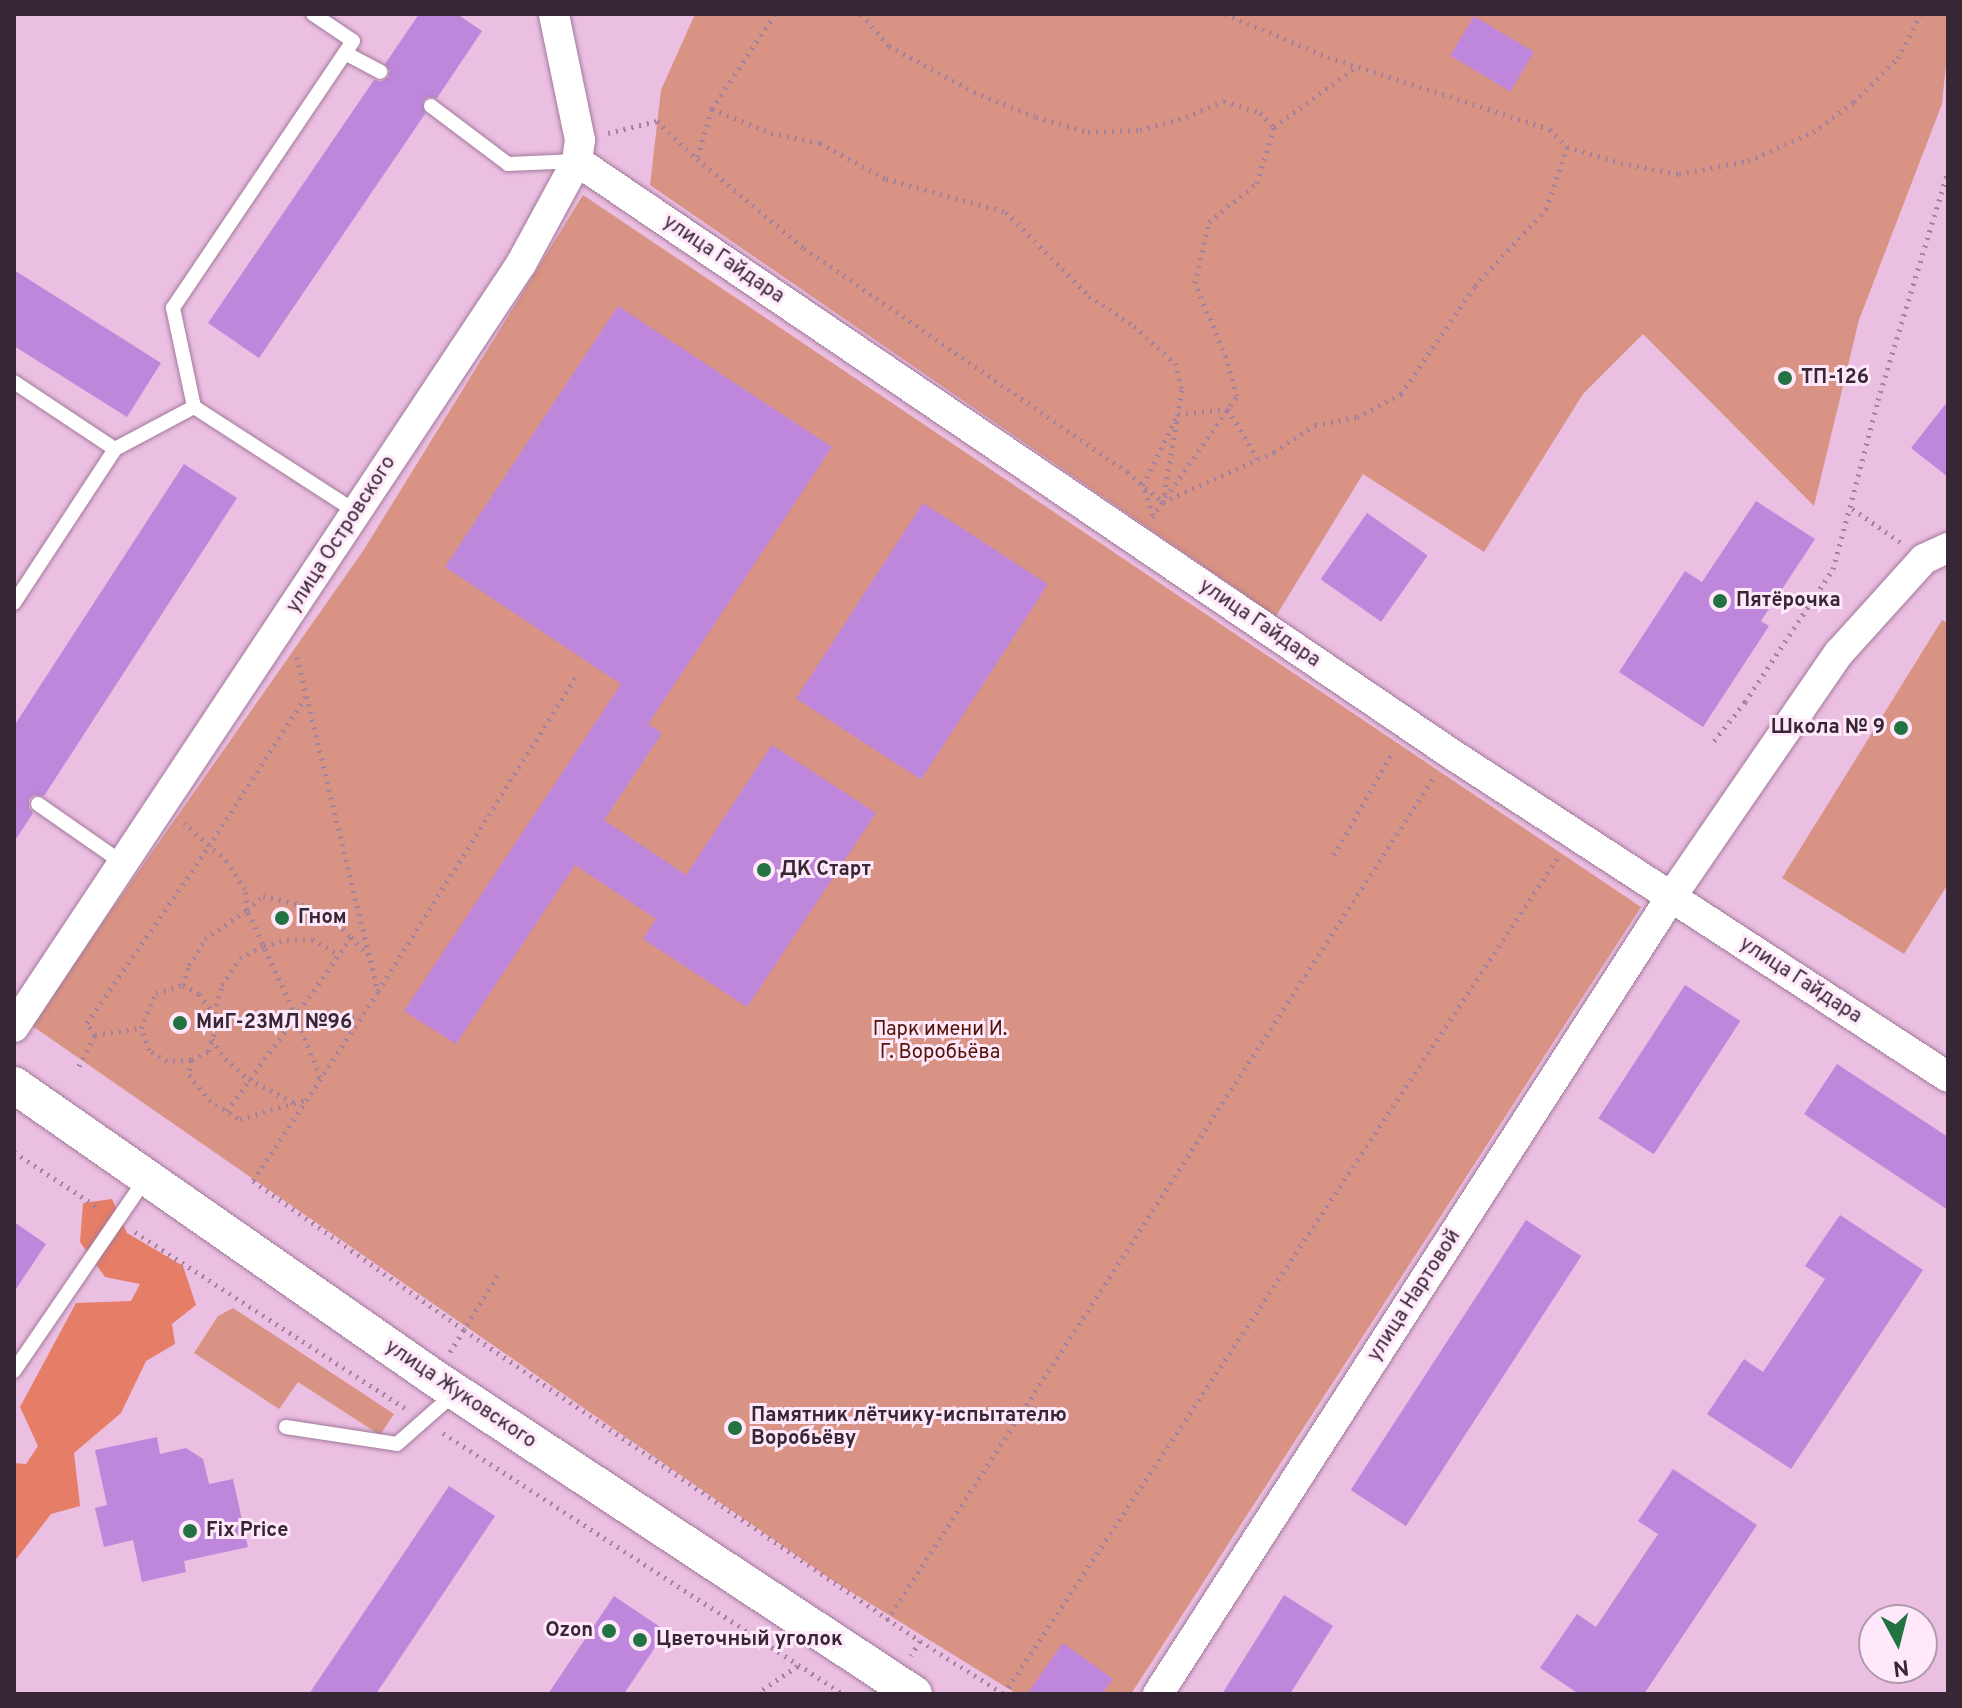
<!DOCTYPE html>
<html>
<head>
<meta charset="utf-8">
<style>
  body { margin:0 }
  #map { position:relative; width:1962px; height:1708px; overflow:hidden; background:#ebbfe2; font-family:Overpass,sans-serif }
  div>[style] { position:absolute }
  [style*='--x'] { left:calc(var(--x)*1px); top:calc(var(--y)*1px); width:calc(var(--w)*1px); rotate:calc(var(--a)*1deg) }
  .green>* { inset:0; background:#d99384 }
  .forest>* { inset:0; background:#e57d67 }
  .building>* { inset:0; background:#be87db; transform-origin:0 0 }
  .path>* { height:5px; margin-top:-2.5px; transform-origin:0; background:repeating-linear-gradient(90deg,#a4829d 0 2px,transparent 0 8px) }
  .roads { filter:drop-shadow(0 0 2px #a2799a) drop-shadow(0 0 2px #a2799a) }
  .service>* { height:14px; margin:-7px; padding:0 7px; transform-origin:7px; border-radius:7px; background:#fff }
  .minor>* { height:30px; margin:-15px; padding:0 15px; transform-origin:15px; border-radius:15px; background:#fff }
  .tertiary>* { height:36px; margin:-18px; padding:0 18px; transform-origin:18px; border-radius:18px; background:#fff }
  .dots>* { width:22px; height:22px; translate:-50% -50%; box-sizing:border-box; border:4px solid #ffe8fa; border-radius:50% }
  span { translate:-50% -50%; white-space:nowrap; text-align:center; line-height:1.15; -webkit-text-stroke:6px #ffe8fa; paint-order:stroke }
  .street-label { font-size:20px; color:#372633 }
  .poi-label { font-size:20px; color:#372633; font-weight:700 }
  .left { translate:0 -50%; text-align:left }
  .right { translate:-100% -50%; text-align:right }
  .park-label { font-size:20px; color:#531306 }
  .frame { position:absolute; inset:0; border:16px solid #372633; pointer-events:none }
  .north { position:absolute; left:1858px; top:1604px; width:80px; height:80px; box-sizing:border-box; background:#ffe8fa; border:2px solid #af9aaa; border-radius:50%; rotate:173deg; font-size:22px; font-weight:700; line-height:32px; text-align:center; color:#372633 }
  .north::after { content:''; display:block; margin:auto; width:28px; height:36px; background:#237242; clip-path:polygon(50% 0,100% 100%,50% 72%,0 100%) }
</style>
</head>
<body>
<div id="map">
  <div class="green">
    <i style="clip-path:polygon(695px 14px,1948px 14px,1948px 44px,1942px 104px,1859px 320px,1814px 506px,1643px 334px,1583px 394px,1484px 552px,1363px 474px,1276px 616px,650px 185px,661px 90px)"></i>
    <i style="clip-path:polygon(583px 195px,1641px 907px,1131px 1694px,1017px 1694px,832px 1580px,31px 1025px,363px 551px)"></i>
    <i style="clip-path:polygon(1942px 620px,1948px 623px,1948px 884px,1904px 954px,1782px 878px)"></i>
    <i style="clip-path:polygon(233px 1308px,394px 1414px,380px 1435px,298px 1382px,279px 1409px,194px 1353px,218px 1316px)"></i>
  </div>
  <div class="forest">
    <i style="clip-path:polygon(112px 1199px,127px 1233px,183px 1266px,196px 1305px,172px 1324px,175px 1344px,146px 1361px,121px 1413px,74px 1453px,80px 1506px,51px 1514px,14px 1562px,14px 1463px,26px 1464px,38px 1446px,20px 1407px,76px 1303px,131px 1301px,140px 1284px,105px 1277px,80px 1242px,83px 1203px)"></i>
  </div>
  <div class="building">
    <i style="clip-path:polygon(419px 14px,457px 14px,482px 31px,437px 98px,428px 97px,423px 101px,425px 114px,259px 358px,208px 323px,374px 80px,381px 82px,388px 77px,390px 71px,385px 64px)"></i>
    <i style="left:1474px;top:16px;width:70px;height:46px;rotate:31deg"></i>
    <i style="clip-path:polygon(14px 270px,161px 363px,127px 417px,14px 346px)"></i>
    <i style="clip-path:polygon(618px 306px,832px 447px,648px 724px,662px 733px,604px 820px,686px 875px,772px 745px,876px 813px,747px 1007px,643px 939px,656px 919px,575px 865px,456px 1044px,404px 1011px,621px 684px,445px 567px)"></i>
    <i style="clip-path:polygon(1948px 401px,1948px 477px,1911px 448px)"></i>
    <i style="clip-path:polygon(184px 464px,237px 498px,44px 796px,34px 795px,29px 799px,29px 808px,33px 813px,14px 842px,14px 726px)"></i>
    <i style="clip-path:polygon(1756px 501px,1815px 539px,1761px 621px,1769px 626px,1703px 727px,1619px 672px,1685px 571px,1702px 582px)"></i>
    <i style="left:923px;top:503px;width:149px;height:233px;rotate:33deg"></i>
    <i style="left:1367px;top:513px;width:74px;height:81px;rotate:35deg"></i>
    <i style="left:1685px;top:985px;width:66px;height:159px;rotate:33deg"></i>
    <i style="clip-path:polygon(1837px 1064px,1948px 1137px,1948px 1210px,1804px 1114px)"></i>
    <i style="clip-path:polygon(1840px 1215px,1923px 1270px,1791px 1469px,1707px 1414px,1744px 1359px,1763px 1372px,1825px 1279px,1805px 1266px)"></i>
    <i style="left:1526px;top:1220px;width:66px;height:322px;rotate:33deg"></i>
    <i style="clip-path:polygon(14px 1222px,46px 1244px,14px 1292px)"></i>
    <i style="clip-path:polygon(157px 1437px,160px 1454px,186px 1448px,203px 1459px,209px 1484px,233px 1479px,248px 1547px,184px 1561px,186px 1572px,142px 1582px,133px 1540px,104px 1547px,95px 1508px,107px 1505px,95px 1450px)"></i>
    <i style="clip-path:polygon(1673px 1469px,1757px 1525px,1644px 1694px,1579px 1694px,1540px 1668px,1577px 1614px,1596px 1627px,1658px 1534px,1638px 1521px)"></i>
    <i style="clip-path:polygon(449px 1486px,495px 1516px,376px 1694px,309px 1694px)"></i>
    <i style="clip-path:polygon(1284px 1595px,1333px 1626px,1290px 1694px,1222px 1694px)"></i>
    <i style="clip-path:polygon(614px 1596px,666px 1631px,624px 1694px,548px 1694px)"></i>
    <i style="clip-path:polygon(1063px 1643px,1113px 1679px,1102px 1694px,1027px 1694px)"></i>
  </div>
  <div class="path">
    <i style="--x:775;--y:14;--w:114;--a:123.6"></i>
    <i style="--x:712;--y:109;--w:52;--a:106.7"></i>
    <i style="--x:697;--y:159;--w:139;--a:39.8"></i>
    <i style="--x:804;--y:248;--w:393;--a:34.7"></i>
    <i style="--x:1127;--y:472;--w:47;--a:39.8"></i>
    <i style="--x:1163;--y:502;--w:122;--a:-24.2"></i>
    <i style="--x:1274;--y:452;--w:49;--a:-33.4"></i>
    <i style="--x:1315;--y:425;--w:43;--a:-10.8"></i>
    <i style="--x:1357;--y:417;--w:50;--a:-27.6"></i>
    <i style="--x:1401;--y:394;--w:131;--a:-55.6"></i>
    <i style="--x:1475;--y:286;--w:105;--a:-47.3"></i>
    <i style="--x:1546;--y:209;--w:65;--a:-71.3"></i>
    <i style="--x:861;--y:14;--w:43;--a:48.8"></i>
    <i style="--x:889;--y:46;--w:97;--a:28.4"></i>
    <i style="--x:974;--y:92;--w:67;--a:22"></i>
    <i style="--x:1036;--y:117;--w:54;--a:16.1"></i>
    <i style="--x:1088;--y:132;--w:52;--a:-2.2"></i>
    <i style="--x:1140;--y:130;--w:48;--a:-15.8"></i>
    <i style="--x:1186;--y:117;--w:41;--a:-22.8"></i>
    <i style="--x:1224;--y:101;--w:38;--a:18"></i>
    <i style="--x:1260;--y:113;--w:20;--a:45"></i>
    <i style="--x:1225;--y:14;--w:112;--a:22.7"></i>
    <i style="--x:1328;--y:57;--w:233;--a:18"></i>
    <i style="--x:1550;--y:129;--w:25;--a:47"></i>
    <i style="--x:1567;--y:147;--w:56;--a:16.5"></i>
    <i style="--x:1621;--y:163;--w:59;--a:10.7"></i>
    <i style="--x:1679;--y:174;--w:70;--a:-10.7"></i>
    <i style="--x:1748;--y:161;--w:71;--a:-24"></i>
    <i style="--x:1813;--y:132;--w:51;--a:-36.2"></i>
    <i style="--x:1854;--y:102;--w:62;--a:-45"></i>
    <i style="--x:1898;--y:58;--w:50;--a:-62.4"></i>
    <i style="--x:712;--y:109;--w:64;--a:22.1"></i>
    <i style="--x:771;--y:133;--w:50;--a:11.5"></i>
    <i style="--x:820;--y:143;--w:75;--a:28.6"></i>
    <i style="--x:886;--y:179;--w:124;--a:15.4"></i>
    <i style="--x:1006;--y:212;--w:118;--a:45.3"></i>
    <i style="--x:1089;--y:296;--w:54;--a:33.7"></i>
    <i style="--x:1134;--y:326;--w:55;--a:42.1"></i>
    <i style="--x:1175;--y:363;--w:28;--a:75"></i>
    <i style="--x:1182;--y:390;--w:113;--a:99.7"></i>
    <i style="--x:608;--y:133;--w:50;--a:-13.8"></i>
    <i style="--x:657;--y:121;--w:55;--a:43.5"></i>
    <i style="--x:1153;--y:515;--w:32;--a:-108"></i>
    <i style="--x:1143;--y:485;--w:79;--a:-63.8"></i>
    <i style="--x:1178;--y:414;--w:50;--a:-5.7"></i>
    <i style="--x:1228;--y:409;--w:58;--a:59"></i>
    <i style="--x:1152;--y:517;--w:148;--a:-54.9"></i>
    <i style="--x:1237;--y:396;--w:41;--a:-105.8"></i>
    <i style="--x:1226;--y:357;--w:80;--a:-112.7"></i>
    <i style="--x:1195;--y:283;--w:63;--a:-77.1"></i>
    <i style="--x:1209;--y:222;--w:62;--a:-39.1"></i>
    <i style="--x:1257;--y:183;--w:59;--a:-73.1"></i>
    <i style="--x:1274;--y:127;--w:102;--a:-36.2"></i>
    <i style="--x:1900;--y:542;--w:61;--a:-145"></i>
    <i style="--x:1850;--y:507;--w:111;--a:-75.3"></i>
    <i style="--x:1878;--y:400;--w:239;--a:-73"></i>
    <i style="--x:297;--y:657;--w:345;--a:76.4"></i>
    <i style="--x:378;--y:992;--w:227;--a:123.5"></i>
    <i style="--x:253;--y:1181;--w:258;--a:35.2"></i>
    <i style="--x:464;--y:1330;--w:552;--a:34.29"></i>
    <i style="--x:920;--y:1641;--w:17;--a:123"></i>
    <i style="--x:1714;--y:741;--w:50;--a:-51.5"></i>
    <i style="--x:1745;--y:702;--w:159;--a:-56.5"></i>
    <i style="--x:1833;--y:569;--w:64;--a:-74.7"></i>
    <i style="--x:1334;--y:855;--w:120;--a:-60.4"></i>
    <i style="--x:351;--y:937;--w:96;--a:124.8"></i>
    <i style="--x:296;--y:1016;--w:117;--a:-114.8"></i>
    <i style="--x:247;--y:910;--w:21;--a:-41"></i>
    <i style="--x:263;--y:896;--w:45;--a:12.8"></i>
    <i style="--x:307;--y:906;--w:34;--a:30"></i>
    <i style="--x:337;--y:923;--w:20;--a:45"></i>
    <i style="--x:351;--y:937;--w:25;--a:47"></i>
    <i style="--x:183;--y:985;--w:21;--a:-73"></i>
    <i style="--x:189;--y:965;--w:31;--a:-58"></i>
    <i style="--x:205;--y:939;--w:51;--a:-34.6"></i>
    <i style="--x:247;--y:910;--w:21;--a:-95"></i>
    <i style="--x:245;--y:889;--w:33;--a:-123"></i>
    <i style="--x:227;--y:861;--w:57;--a:-138.5"></i>
    <i style="--x:378;--y:991;--w:375;--a:-57.8"></i>
    <i style="--x:214;--y:1013;--w:29;--a:-74"></i>
    <i style="--x:222;--y:985;--w:32;--a:-56"></i>
    <i style="--x:240;--y:958;--w:27;--a:-27"></i>
    <i style="--x:264;--y:946;--w:24;--a:-15"></i>
    <i style="--x:287;--y:940;--w:25;--a:-2"></i>
    <i style="--x:312;--y:939;--w:31;--a:31"></i>
    <i style="--x:214;--y:1021;--w:81;--a:-3.5"></i>
    <i style="--x:95;--y:1035;--w:14;--a:-124"></i>
    <i style="--x:87;--y:1023;--w:215;--a:-55.4"></i>
    <i style="--x:209;--y:846;--w:179;--a:-57.1"></i>
    <i style="--x:212;--y:1039;--w:24;--a:57"></i>
    <i style="--x:225;--y:1059;--w:31;--a:40"></i>
    <i style="--x:249;--y:1079;--w:51;--a:28.1"></i>
    <i style="--x:191;--y:1060;--w:24;--a:178"></i>
    <i style="--x:167;--y:1061;--w:21;--a:-149"></i>
    <i style="--x:149;--y:1050;--w:23;--a:-110"></i>
    <i style="--x:141;--y:1028;--w:38;--a:-67"></i>
    <i style="--x:156;--y:993;--w:28;--a:-17"></i>
    <i style="--x:183;--y:985;--w:18;--a:29"></i>
    <i style="--x:199;--y:994;--w:24;--a:52"></i>
    <i style="--x:214;--y:1013;--w:21;--a:90"></i>
    <i style="--x:214;--y:1034;--w:19;--a:108"></i>
    <i style="--x:208;--y:1052;--w:19;--a:155"></i>
    <i style="--x:191;--y:1060;--w:15;--a:98"></i>
    <i style="--x:189;--y:1075;--w:32;--a:51"></i>
    <i style="--x:209;--y:1100;--w:36;--a:32"></i>
    <i style="--x:240;--y:1119;--w:68;--a:-16.3"></i>
    <i style="--x:79;--y:1066;--w:35;--a:-63"></i>
    <i style="--x:95;--y:1035;--w:47;--a:-8.7"></i>
    <i style="--x:320;--y:1077;--w:66;--a:-111.5"></i>
    <i style="--x:296;--y:1016;--w:64;--a:0.9"></i>
    <i style="--x:227;--y:1111;--w:117;--a:-54"></i>
    <i style="--x:14;--y:1152;--w:103;--a:33.5"></i>
    <i style="--x:135;--y:1232;--w:322;--a:33.1"></i>
    <i style="--x:450;--y:1352;--w:91;--a:-58.1"></i>
    <i style="--x:443;--y:1433;--w:478;--a:33.1"></i>
    <i style="--x:887;--y:1620;--w:1005;--a:-57.02"></i>
    <i style="--x:920;--y:1641;--w:99;--a:32.2"></i>
    <i style="--x:1004;--y:1694;--w:1004;--a:-56.5"></i>
    <i style="--x:756;--y:1694;--w:52;--a:-34"></i>
  </div>
  <div class="roads">
    <div class="service">
      <i style="--x:313;--y:14;--w:48;--a:34"></i>
      <i style="--x:353;--y:41;--w:322;--a:124"></i>
      <i style="--x:173;--y:308;--w:101;--a:78"></i>
      <i style="--x:194;--y:407;--w:193;--a:32.9"></i>
      <i style="--x:345;--y:53;--w:40;--a:28"></i>
      <i style="--x:431;--y:106;--w:96;--a:37"></i>
      <i style="--x:508;--y:164;--w:69;--a:-2.5"></i>
      <i style="--x:14;--y:382;--w:121;--a:33.6"></i>
      <i style="--x:14;--y:603;--w:184;--a:-56.7"></i>
      <i style="--x:115;--y:449;--w:89;--a:-28"></i>
      <i style="--x:38;--y:804;--w:105;--a:34.9"></i>
      <i style="--x:14;--y:1371;--w:235;--a:-55.6"></i>
      <i style="--x:286;--y:1427;--w:112;--a:8.7"></i>
      <i style="--x:397;--y:1444;--w:76;--a:-41.3"></i>
    </div>
    <div class="minor">
      <i style="--x:577;--y:161;--w:1055;--a:34.14"></i>
      <i style="--x:1450;--y:753;--w:594;--a:33.05"></i>
      <i style="--x:14;--y:1027;--w:916;--a:-56.4"></i>
      <i style="--x:521;--y:264;--w:117;--a:-61.5"></i>
      <i style="--x:577;--y:161;--w:21;--a:-82"></i>
      <i style="--x:580;--y:140;--w:129;--a:-101.7"></i>
      <i style="--x:1158;--y:1694;--w:948;--a:-57.23"></i>
      <i style="--x:1671;--y:897;--w:296;--a:-55.5"></i>
      <i style="--x:1839;--y:653;--w:127;--a:-47.9"></i>
      <i style="--x:1924;--y:559;--w:26;--a:-25"></i>
    </div>
    <div class="tertiary">
      <i style="--x:14;--y:1085;--w:511;--a:34.87"></i>
      <i style="--x:433;--y:1377;--w:576;--a:33.39"></i>
    </div>
  </div>
  <div class="dots">
    <i style="left:1785px;top:378px;background:#237242"></i>
    <i style="left:1720px;top:601px;background:#237242"></i>
    <i style="left:1901px;top:728px;background:#237242"></i>
    <i style="left:764px;top:870px;background:#237242"></i>
    <i style="left:282px;top:918px;background:#237242"></i>
    <i style="left:180px;top:1023px;background:#237242"></i>
    <i style="left:735px;top:1428px;background:#237242"></i>
    <i style="left:190px;top:1531px;background:#237242"></i>
    <i style="left:609px;top:1631px;background:#237242"></i>
    <i style="left:640px;top:1640px;background:#237242"></i>
  </div>
  <div class="street-label">
    <span style="left:723px;top:260px;rotate:34deg">улица Гайдара</span>
    <span style="left:342px;top:535px;rotate:-57deg">улица Островского</span>
    <span style="left:1259px;top:624px;rotate:34deg">улица Гайдара</span>
    <span style="left:1800px;top:981px;rotate:33deg">улица Гайдара</span>
    <span style="left:1415px;top:1296px;rotate:-57deg">улица Нартовой</span>
    <span style="left:460px;top:1395px;rotate:34deg">улица Жуковского</span>
  </div>
  <div class="poi-label">
    <span class="left" style="left:1801px;top:378px">ТП-126</span>
    <span class="left" style="left:1736px;top:601px">Пятёрочка</span>
    <span class="right" style="left:1885px;top:728px">Школа № 9</span>
    <span class="left" style="left:780px;top:870px">ДК Старт</span>
    <span class="left" style="left:298px;top:918px">Гном</span>
    <span class="left" style="left:196px;top:1023px">МиГ-23МЛ №96</span>
    <span class="left" style="left:751px;top:1428px">Памятник лётчику-испытателю<br>Воробьёву</span>
    <span class="left" style="left:206px;top:1531px">Fix Price</span>
    <span class="right" style="left:593px;top:1631px">Ozon</span>
    <span class="left" style="left:656px;top:1640px">Цветочный уголок</span>
  </div>
  <div class="park-label">
    <span style="left:940px;top:1042px">Парк имени И.<br>Г. Воробьёва</span>
  </div>
  <div class="frame"></div>
  <div class="north">N</div>
</div>
</body>
</html>
